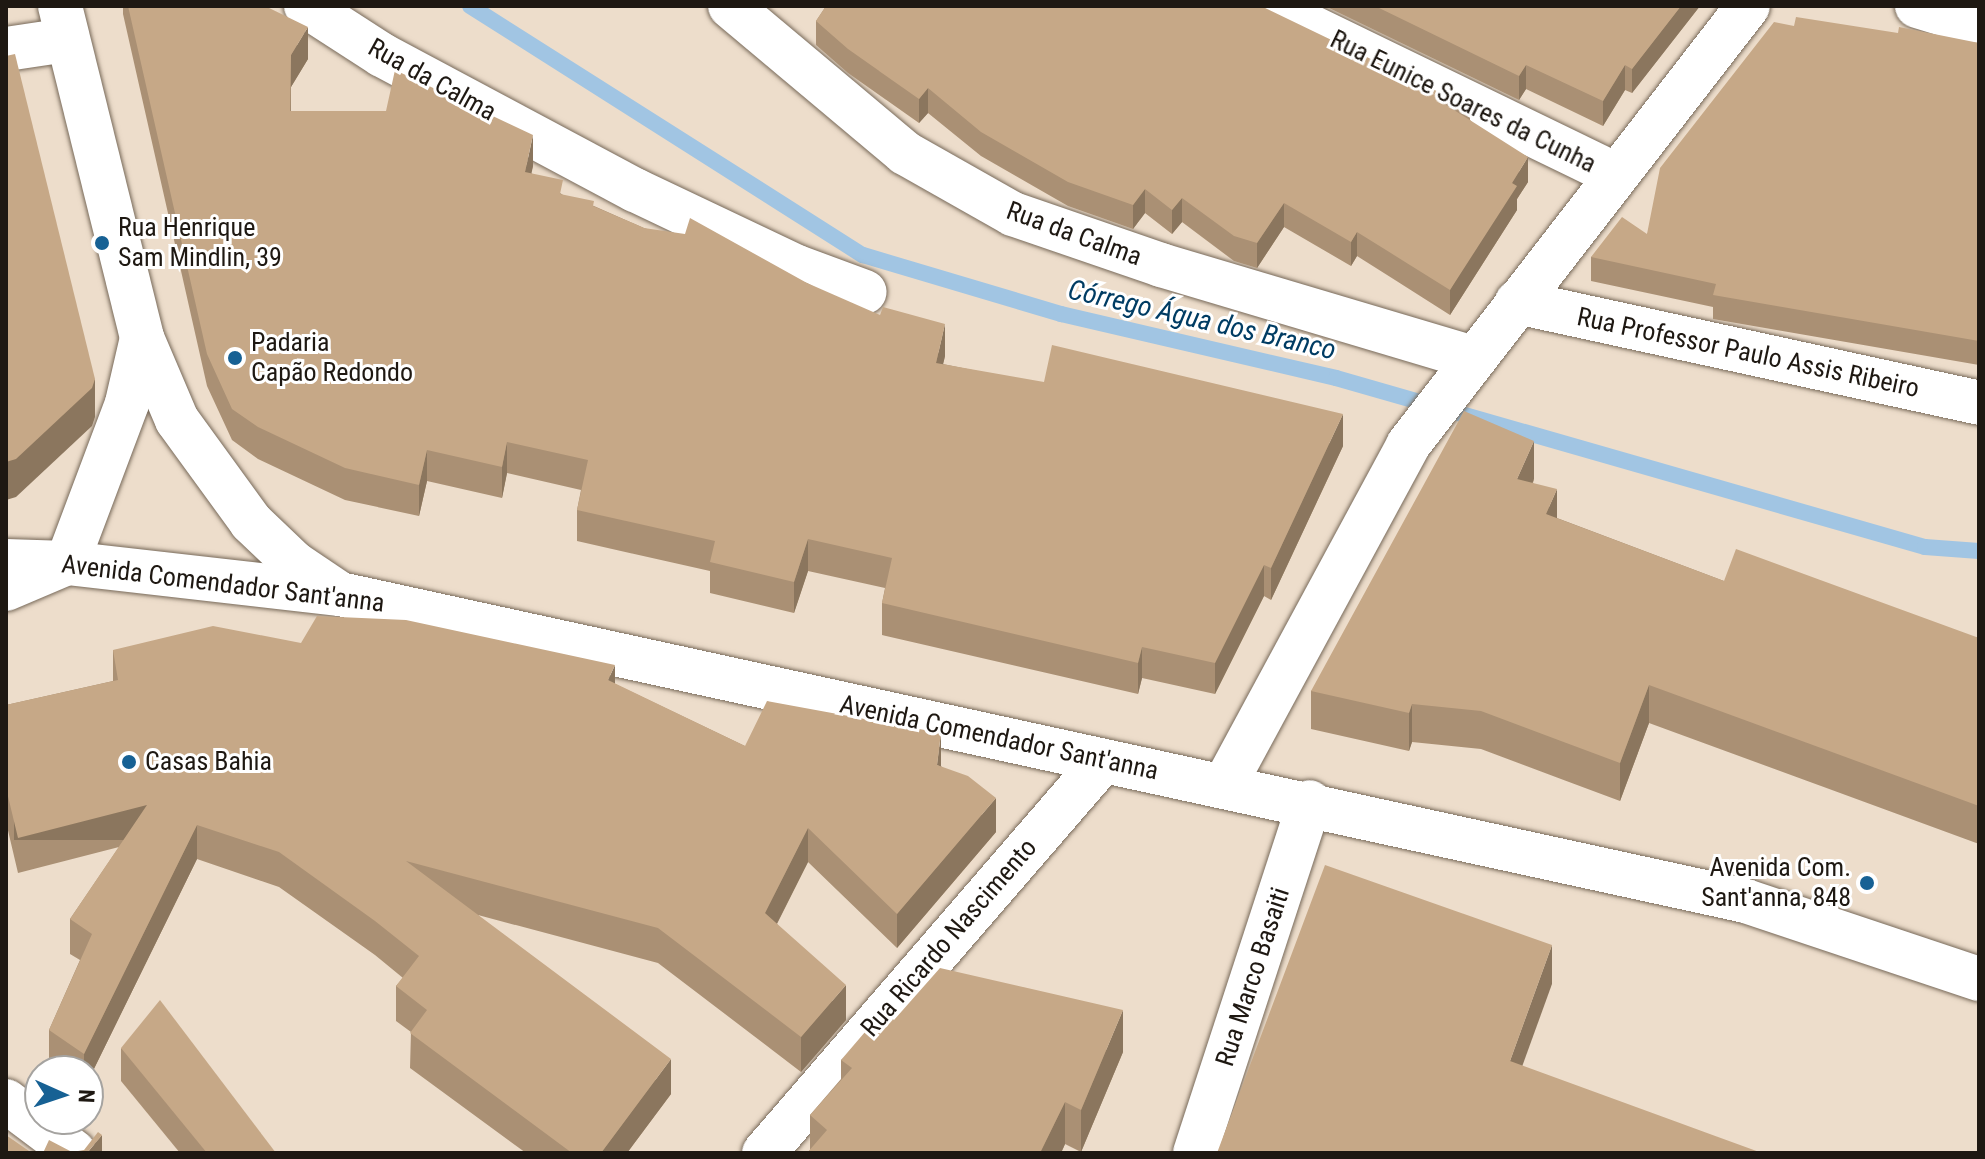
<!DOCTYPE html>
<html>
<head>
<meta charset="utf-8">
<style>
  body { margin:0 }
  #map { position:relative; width:1985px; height:1159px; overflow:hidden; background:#edddcb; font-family:"Roboto Condensed",sans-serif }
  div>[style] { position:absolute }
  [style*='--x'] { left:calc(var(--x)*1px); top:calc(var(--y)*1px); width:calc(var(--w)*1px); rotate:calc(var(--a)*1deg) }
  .stream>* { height:16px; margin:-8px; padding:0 8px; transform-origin:8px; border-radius:8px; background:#a1c5e3 }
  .roads { filter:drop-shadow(0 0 2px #776959) drop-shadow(0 0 2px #776959) }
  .street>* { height:44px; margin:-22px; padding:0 22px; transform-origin:22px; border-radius:22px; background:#fff }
  .secondary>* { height:44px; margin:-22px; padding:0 22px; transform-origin:22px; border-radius:22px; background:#fff }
  .primary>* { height:44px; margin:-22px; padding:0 22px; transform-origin:22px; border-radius:22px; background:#fff }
  .wall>* { inset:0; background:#aa9074 }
  .shaded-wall>* { inset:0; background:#8b765e; transform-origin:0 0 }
  .building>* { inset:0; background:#c6a887 }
  .dots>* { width:22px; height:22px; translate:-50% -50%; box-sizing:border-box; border:4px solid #fff; border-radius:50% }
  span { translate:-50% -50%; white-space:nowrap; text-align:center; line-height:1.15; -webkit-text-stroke:6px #fff; paint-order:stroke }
  .street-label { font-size:26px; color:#1e1812 }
  .poi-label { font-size:26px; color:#1e1812 }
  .left { translate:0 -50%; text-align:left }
  .right { translate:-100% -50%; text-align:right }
  .water-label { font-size:28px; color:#003c63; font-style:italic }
  .frame { position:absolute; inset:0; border:8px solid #1e1812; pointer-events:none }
  .north { position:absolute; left:24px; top:1055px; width:80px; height:80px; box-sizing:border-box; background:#fff; border:2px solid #a5a3a0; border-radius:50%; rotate:93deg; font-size:22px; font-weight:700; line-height:32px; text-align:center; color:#1e1812 }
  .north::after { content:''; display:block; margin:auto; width:28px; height:36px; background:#176194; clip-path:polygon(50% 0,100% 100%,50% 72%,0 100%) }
</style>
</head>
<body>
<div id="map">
  <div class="stream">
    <i style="--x:470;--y:6;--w:465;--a:32.4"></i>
    <i style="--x:863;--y:255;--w:207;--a:16.6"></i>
    <i style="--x:1061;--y:314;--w:282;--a:13.1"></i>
    <i style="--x:1336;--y:378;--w:613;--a:16.01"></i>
    <i style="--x:1925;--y:547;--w:54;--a:4.2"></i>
  </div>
  <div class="roads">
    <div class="street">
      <i style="--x:306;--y:6;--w:90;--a:32.8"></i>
      <i style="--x:382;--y:55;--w:287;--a:28.1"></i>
      <i style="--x:635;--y:190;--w:179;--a:25.4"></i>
      <i style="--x:797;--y:267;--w:72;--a:20.2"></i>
      <i style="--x:730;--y:6;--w:229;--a:40"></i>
      <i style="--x:905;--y:153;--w:124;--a:29.5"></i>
      <i style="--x:1013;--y:214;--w:157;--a:19"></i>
      <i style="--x:1161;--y:265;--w:325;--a:16.6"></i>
      <i style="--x:1268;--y:6;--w:387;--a:25.9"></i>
      <i style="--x:1917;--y:6;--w:65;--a:17"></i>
      <i style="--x:6;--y:49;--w:61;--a:-8.5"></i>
      <i style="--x:1517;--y:302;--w:473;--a:12.3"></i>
      <i style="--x:6;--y:589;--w:66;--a:-23.1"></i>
      <i style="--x:1224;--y:786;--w:387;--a:-61.6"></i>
      <i style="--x:1408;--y:445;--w:555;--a:-52.24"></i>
      <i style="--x:6;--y:1101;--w:85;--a:36.9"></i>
      <i style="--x:764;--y:1153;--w:518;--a:-49.15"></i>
      <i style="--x:1195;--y:1153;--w:369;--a:-71.9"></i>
    </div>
    <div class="secondary">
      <i style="--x:60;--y:6;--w:342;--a:76.1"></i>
      <i style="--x:142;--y:338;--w:89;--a:66.9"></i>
      <i style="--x:177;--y:420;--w:126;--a:54"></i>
      <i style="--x:251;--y:522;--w:59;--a:43.6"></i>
      <i style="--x:294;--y:563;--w:55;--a:34"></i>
      <i style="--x:67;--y:563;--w:171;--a:-69.4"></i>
      <i style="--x:127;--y:403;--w:67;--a:-77"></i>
    </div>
    <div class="primary">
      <i style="--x:6;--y:561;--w:61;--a:1.9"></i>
      <i style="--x:67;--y:563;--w:275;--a:6.5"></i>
      <i style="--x:340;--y:594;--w:1439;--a:12.32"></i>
      <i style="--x:1746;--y:901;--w:246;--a:18.5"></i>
    </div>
  </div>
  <div class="wall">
    <i style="clip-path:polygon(123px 6px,265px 6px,308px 59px,291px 87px,291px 111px,533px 166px,531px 173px,563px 195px,594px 206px,644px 228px,807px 283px,945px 356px,943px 364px,1343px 446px,1271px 600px,1264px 596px,1215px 694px,1142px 678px,1138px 694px,882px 635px,882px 603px,885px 588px,808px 571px,794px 613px,710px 593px,710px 571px,577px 541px,577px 510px,581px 490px,507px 473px,502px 498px,427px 481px,419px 516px,345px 500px,258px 459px,232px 440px,207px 386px,123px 14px)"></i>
    <i style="clip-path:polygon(826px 6px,1470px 107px,1470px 120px,1528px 182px,1517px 199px,1517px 210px,1450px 315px,1357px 256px,1351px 266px,1284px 227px,1257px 268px,1234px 261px,1182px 222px,1172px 234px,1145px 213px,1133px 229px,1068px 206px,981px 156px,928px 113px,919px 123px,848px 73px,816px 45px,816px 21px)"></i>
    <i style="clip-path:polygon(1325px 6px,1700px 6px,1632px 93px,1625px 90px,1603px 126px,1526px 89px,1519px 100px)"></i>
    <i style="clip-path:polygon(1794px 26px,1979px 43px,1979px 365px,1713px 319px,1713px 307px,1591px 281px,1591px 257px,1647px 234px)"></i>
    <i style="clip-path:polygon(1534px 479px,1533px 483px,1557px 518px,1724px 581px,1979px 638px,1979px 844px,1649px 723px,1620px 801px,1481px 749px,1412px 742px,1409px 751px,1311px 729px,1311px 691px)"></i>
    <i style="clip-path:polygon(301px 643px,615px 684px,745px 746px,941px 766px,996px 832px,897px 948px,808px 862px,777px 924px,846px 1020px,801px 1072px,658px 963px,478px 915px,671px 1094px,627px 1153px,526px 1153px,410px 1068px,411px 1032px,396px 1021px,396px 986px,403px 978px,375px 955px,279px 887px,197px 859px,88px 1081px,88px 1071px,59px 1071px,49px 1064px,49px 1030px,80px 960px,70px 954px,70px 919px,119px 847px,18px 873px,6px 822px,6px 705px,113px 681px,113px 650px)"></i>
    <i style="clip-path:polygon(894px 1020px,1123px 1052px,1081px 1152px,1065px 1144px,1061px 1153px,807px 1153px,810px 1150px,810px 1115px,841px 1079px,841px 1060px)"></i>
    <i style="clip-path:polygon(121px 1048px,276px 1153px,180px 1153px,121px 1081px)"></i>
  </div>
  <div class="shaded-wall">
    <i style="clip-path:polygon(1681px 6px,1700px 6px,1632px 93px,1632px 69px)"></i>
    <i style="clip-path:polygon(308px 27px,308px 59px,291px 87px,290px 143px,291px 55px)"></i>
    <i style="clip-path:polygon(1526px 65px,1526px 89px,1519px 100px,1519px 76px)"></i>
    <i style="clip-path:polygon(1625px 65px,1625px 90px,1603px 126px,1603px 101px)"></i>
    <i style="clip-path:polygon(928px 88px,928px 113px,919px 123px,919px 99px)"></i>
    <i style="clip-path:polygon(533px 135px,533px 166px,525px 204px,525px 172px)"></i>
    <i style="clip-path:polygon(1528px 157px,1528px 182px,1517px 199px,1517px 210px,1450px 315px,1450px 290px,1512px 183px)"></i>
    <i style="clip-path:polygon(1145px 189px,1145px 213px,1133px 229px,1133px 205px)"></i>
    <i style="clip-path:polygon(1182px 198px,1182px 222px,1172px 234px,1172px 210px)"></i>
    <i style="clip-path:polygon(1284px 203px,1284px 227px,1257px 268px,1257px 243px)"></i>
    <i style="clip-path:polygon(1357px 232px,1357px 256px,1351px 266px,1351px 242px)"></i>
    <i style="clip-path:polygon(945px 324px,945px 356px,936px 394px,936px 363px)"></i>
    <i style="clip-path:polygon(95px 379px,95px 417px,92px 426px,16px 497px,6px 500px,6px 462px)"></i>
    <i style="clip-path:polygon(1343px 414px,1343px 446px,1271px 600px,1271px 568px)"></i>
    <i style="clip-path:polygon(1534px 441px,1534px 479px,1517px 517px,1517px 479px)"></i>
    <i style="clip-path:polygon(507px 442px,507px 473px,502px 498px,502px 467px)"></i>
    <i style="clip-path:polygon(427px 450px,427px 481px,419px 516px,419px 485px)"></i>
    <i style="clip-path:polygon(1557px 489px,1557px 527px,1546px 514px)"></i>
    <i style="clip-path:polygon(808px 539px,808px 571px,794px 613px,794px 582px)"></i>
    <i style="clip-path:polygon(1264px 565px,1264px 596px,1215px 694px,1215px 663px)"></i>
    <i style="clip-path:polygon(1142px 647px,1142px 678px,1138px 694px,1138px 663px)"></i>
    <i style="clip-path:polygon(615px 665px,615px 700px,608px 680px)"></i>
    <i style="clip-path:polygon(1649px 685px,1649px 723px,1620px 801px,1620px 763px)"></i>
    <i style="clip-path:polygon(1412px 704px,1412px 742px,1409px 751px,1409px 713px)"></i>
    <i style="clip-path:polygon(941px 733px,941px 767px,937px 765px)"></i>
    <i style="clip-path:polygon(996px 798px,996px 832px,897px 948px,897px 914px)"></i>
    <i style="left:147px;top:805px;width:35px;height:133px;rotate:90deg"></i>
    <i style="clip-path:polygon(197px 825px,197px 859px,88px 1081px,88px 1071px,84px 1071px,84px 1054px)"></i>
    <i style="clip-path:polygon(808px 828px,808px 862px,765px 947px,765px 913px)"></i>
    <i style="clip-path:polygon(1552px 945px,1552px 984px,1510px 1100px,1510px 1061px)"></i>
    <i style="clip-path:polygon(846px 985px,846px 1020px,801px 1072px,801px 1037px)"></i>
    <i style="clip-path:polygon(1123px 1010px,1123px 1052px,1081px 1152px,1081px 1110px)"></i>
    <i style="clip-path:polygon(671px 1059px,671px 1094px,627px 1153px,601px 1153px)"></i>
    <i style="clip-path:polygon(1065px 1102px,1065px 1144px,1061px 1153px,1040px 1153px)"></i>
    <i style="clip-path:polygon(102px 1135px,102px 1153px,87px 1153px)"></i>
  </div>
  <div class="building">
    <i style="clip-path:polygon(128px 6px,265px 6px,308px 27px,291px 55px,290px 111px,386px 111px,395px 70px,533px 135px,525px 172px,563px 180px,560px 194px,594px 201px,593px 206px,644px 228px,685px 234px,690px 218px,807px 283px,880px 315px,883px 307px,945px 324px,936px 363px,1044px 382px,1052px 345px,1343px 414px,1271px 568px,1264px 565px,1215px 663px,1142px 647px,1138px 663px,882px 603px,892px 558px,808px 539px,794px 582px,710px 562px,715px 541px,577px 510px,588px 460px,507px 442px,502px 467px,427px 450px,419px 485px,345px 468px,258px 427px,232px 409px,207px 354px)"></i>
    <i style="clip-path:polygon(826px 6px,1261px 6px,1470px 107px,1443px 103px,1528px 157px,1512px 183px,1517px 186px,1450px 290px,1357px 232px,1351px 242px,1284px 203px,1257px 243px,1234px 236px,1182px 198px,1172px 210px,1145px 189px,1133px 205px,1068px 182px,981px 132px,928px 88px,919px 99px,848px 49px,816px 21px)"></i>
    <i style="clip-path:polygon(1375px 6px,1681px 6px,1632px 69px,1625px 65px,1603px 101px,1526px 65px,1519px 76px)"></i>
    <i style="clip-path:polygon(1796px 17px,1898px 33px,1899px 27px,1979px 43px,1979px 341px,1713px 295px,1716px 284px,1591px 257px,1622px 217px,1647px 234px,1660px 168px,1774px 22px,1794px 26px)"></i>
    <i style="clip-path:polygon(15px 54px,95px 379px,92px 388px,16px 459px,6px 462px,6px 56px)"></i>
    <i style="clip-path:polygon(1464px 411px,1534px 441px,1517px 479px,1557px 489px,1546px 514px,1724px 581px,1736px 549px,1979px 638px,1979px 806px,1649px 685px,1620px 763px,1481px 711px,1412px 704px,1409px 713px,1311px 691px)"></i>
    <i style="clip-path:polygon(317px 616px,406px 620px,615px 665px,608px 680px,745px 746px,767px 701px,941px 733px,937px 765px,968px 776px,996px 798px,897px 914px,808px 828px,765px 913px,846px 985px,801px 1037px,658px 928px,406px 861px,671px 1059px,601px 1153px,572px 1153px,410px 1033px,427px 1010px,396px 986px,419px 956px,375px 921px,279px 852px,197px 825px,84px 1054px,49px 1030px,92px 934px,70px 919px,147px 805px,18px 838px,6px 788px,6px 705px,118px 680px,113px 650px,213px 626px,301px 643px)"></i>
    <i style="clip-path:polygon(1325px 865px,1552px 945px,1510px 1061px,1762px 1153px,1217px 1153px)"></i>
    <i style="clip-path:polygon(940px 968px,1123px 1010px,1081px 1110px,1065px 1102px,1040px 1153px,807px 1153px,827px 1130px,810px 1115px,852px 1068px,841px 1060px,883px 1011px,894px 1020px)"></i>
    <i style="clip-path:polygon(160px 1000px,276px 1153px,207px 1153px,121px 1048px)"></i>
    <i style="clip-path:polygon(98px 1132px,102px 1135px,87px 1153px,43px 1153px,49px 1140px,72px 1152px,84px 1150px)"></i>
    <i style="clip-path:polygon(6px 1135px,32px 1153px,6px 1153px)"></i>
  </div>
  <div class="dots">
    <i style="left:102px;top:243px;background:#176194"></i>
    <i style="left:235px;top:358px;background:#176194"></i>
    <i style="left:129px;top:762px;background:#176194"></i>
    <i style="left:1867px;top:883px;background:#176194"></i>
  </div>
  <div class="street-label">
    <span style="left:432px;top:80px;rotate:29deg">Rua da Calma</span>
    <span style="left:1463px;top:102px;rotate:26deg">Rua Eunice Soares da Cunha</span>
    <span style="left:1074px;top:234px;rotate:20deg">Rua da Calma</span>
    <span style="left:1748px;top:353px;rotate:12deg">Rua Professor Paulo Assis Ribeiro</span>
    <span style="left:223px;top:584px;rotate:7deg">Avenida Comendador Sant'anna</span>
    <span style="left:999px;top:738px;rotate:12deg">Avenida Comendador Sant'anna</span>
    <span style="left:949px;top:938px;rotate:-49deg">Rua Ricardo Nascimento</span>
    <span style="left:1253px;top:977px;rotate:-72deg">Rua Marco Basaiti</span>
  </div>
  <div class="poi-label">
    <span class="left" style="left:118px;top:243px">Rua Henrique<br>Sam Mindlin, 39</span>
    <span class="left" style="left:251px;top:358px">Padaria<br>Capão Redondo</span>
    <span class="left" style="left:145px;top:762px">Casas Bahia</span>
    <span class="right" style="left:1851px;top:883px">Avenida Com.<br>Sant'anna, 848</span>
  </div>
  <div class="water-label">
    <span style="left:1202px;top:320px;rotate:13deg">Córrego Água dos Branco</span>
  </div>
  <div class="frame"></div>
  <div class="north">N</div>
</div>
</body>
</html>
